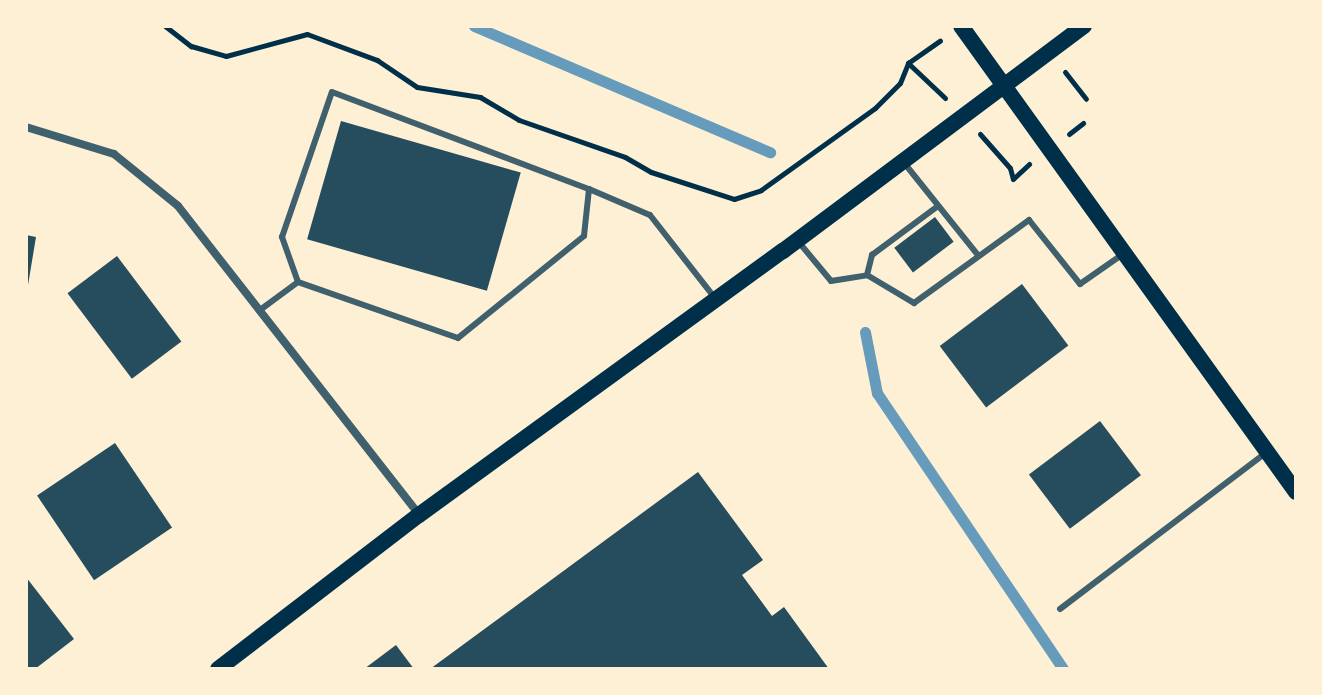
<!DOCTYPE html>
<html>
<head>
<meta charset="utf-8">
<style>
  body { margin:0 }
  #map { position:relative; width:1322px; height:695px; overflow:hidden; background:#fdf0d5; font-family:"Golos Text",sans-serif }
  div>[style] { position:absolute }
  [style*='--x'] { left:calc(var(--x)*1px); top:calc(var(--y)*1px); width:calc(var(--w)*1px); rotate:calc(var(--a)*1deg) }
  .stream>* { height:11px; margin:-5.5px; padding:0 5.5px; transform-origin:5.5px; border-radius:5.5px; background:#669bbc }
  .building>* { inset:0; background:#264d5e; transform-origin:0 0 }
  .path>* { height:5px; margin:-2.5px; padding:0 2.5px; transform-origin:2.5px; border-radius:2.5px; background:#003049 }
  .service>* { height:6px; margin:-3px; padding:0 3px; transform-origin:3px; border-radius:3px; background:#3f606c }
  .minor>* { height:8px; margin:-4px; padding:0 4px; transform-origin:4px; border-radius:4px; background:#3f606c }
  .secondary>* { height:16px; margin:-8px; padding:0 8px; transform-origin:8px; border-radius:8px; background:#003049 }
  span { translate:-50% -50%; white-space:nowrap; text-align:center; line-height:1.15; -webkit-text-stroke:7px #fdf0d5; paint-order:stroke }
  .frame { position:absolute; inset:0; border:28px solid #fdf0d5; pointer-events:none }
</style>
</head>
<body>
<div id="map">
  <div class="stream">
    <i style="--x:474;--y:26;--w:322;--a:23.1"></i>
    <i style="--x:865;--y:332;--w:62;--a:78.9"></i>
    <i style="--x:877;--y:393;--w:333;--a:56"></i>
  </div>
  <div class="building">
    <i style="left:341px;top:121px;width:187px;height:123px;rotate:16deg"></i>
    <i style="left:935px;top:217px;width:31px;height:51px;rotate:53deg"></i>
    <i style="clip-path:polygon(26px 235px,36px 237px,28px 285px,26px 285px)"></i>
    <i style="left:117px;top:256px;width:107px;height:62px;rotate:53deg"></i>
    <i style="left:1022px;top:284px;width:77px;height:103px;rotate:53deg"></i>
    <i style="left:1100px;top:421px;width:68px;height:89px;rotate:53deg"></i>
    <i style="left:115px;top:443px;width:102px;height:94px;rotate:56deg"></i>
    <i style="clip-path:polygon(698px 472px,763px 560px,742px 575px,772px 616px,784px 607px,829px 669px,430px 669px)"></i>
    <i style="clip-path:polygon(26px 577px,74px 639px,35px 669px,26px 669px)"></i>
    <i style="clip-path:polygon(396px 645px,414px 669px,364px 669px)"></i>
  </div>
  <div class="path">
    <i style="--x:165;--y:26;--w:33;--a:38"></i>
    <i style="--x:191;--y:46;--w:36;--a:16"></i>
    <i style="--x:226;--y:56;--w:84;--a:-15.2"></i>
    <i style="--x:307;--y:34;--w:75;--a:20.4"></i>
    <i style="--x:377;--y:60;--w:48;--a:34"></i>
    <i style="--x:417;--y:87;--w:64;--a:9"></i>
    <i style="--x:480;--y:97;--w:45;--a:30.5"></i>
    <i style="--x:519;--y:120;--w:112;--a:19.2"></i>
    <i style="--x:625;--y:157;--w:30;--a:30"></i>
    <i style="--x:651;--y:172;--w:87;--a:18"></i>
    <i style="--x:734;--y:199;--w:28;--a:-18"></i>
    <i style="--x:761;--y:190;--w:140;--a:-35.7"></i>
    <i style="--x:875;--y:108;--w:35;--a:-45"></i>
    <i style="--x:900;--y:83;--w:22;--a:-68"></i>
    <i style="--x:908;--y:63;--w:51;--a:43.4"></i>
    <i style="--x:908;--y:63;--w:39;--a:-35"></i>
    <i style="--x:1065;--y:72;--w:34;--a:52"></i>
    <i style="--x:980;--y:134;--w:45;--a:48.6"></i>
    <i style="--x:1010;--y:168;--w:11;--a:75"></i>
    <i style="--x:1013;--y:179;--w:22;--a:-43"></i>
    <i style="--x:1069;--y:134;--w:18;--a:-38"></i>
  </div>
  <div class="service">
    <i style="--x:332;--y:92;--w:275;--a:20.7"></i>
    <i style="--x:589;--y:189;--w:47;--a:96.1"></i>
    <i style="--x:584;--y:236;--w:162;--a:141"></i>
    <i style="--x:458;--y:338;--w:170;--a:-160.7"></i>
    <i style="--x:298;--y:282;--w:48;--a:-109.6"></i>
    <i style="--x:282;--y:237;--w:153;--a:-71"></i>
    <i style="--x:905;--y:164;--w:117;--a:51.3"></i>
    <i style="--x:589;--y:189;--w:66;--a:23.1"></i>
    <i style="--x:650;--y:215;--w:104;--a:52"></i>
    <i style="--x:797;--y:240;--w:53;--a:50.3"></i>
    <i style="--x:831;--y:281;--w:36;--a:-9"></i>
    <i style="--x:867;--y:275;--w:55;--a:30.8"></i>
    <i style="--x:914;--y:303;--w:142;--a:-35.8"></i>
    <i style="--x:1029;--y:220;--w:82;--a:51.4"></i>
    <i style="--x:1080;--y:284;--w:52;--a:-34.9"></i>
    <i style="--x:867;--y:275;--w:21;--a:-76"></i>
    <i style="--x:872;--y:255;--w:82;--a:-36.6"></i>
    <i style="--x:260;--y:310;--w:47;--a:-36.4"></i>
    <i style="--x:1060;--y:609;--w:260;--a:-37.2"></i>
  </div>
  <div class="minor">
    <i style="--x:26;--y:127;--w:92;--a:17.1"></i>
    <i style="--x:114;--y:154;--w:82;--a:39.1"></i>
    <i style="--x:178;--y:206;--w:392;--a:52"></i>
  </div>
  <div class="secondary">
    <i style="--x:961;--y:26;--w:574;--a:54.29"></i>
    <i style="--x:218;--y:669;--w:253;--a:-37.5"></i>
    <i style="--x:419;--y:515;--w:450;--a:-36"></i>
    <i style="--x:783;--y:251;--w:376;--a:-36.8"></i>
  </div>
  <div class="frame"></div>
</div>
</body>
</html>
